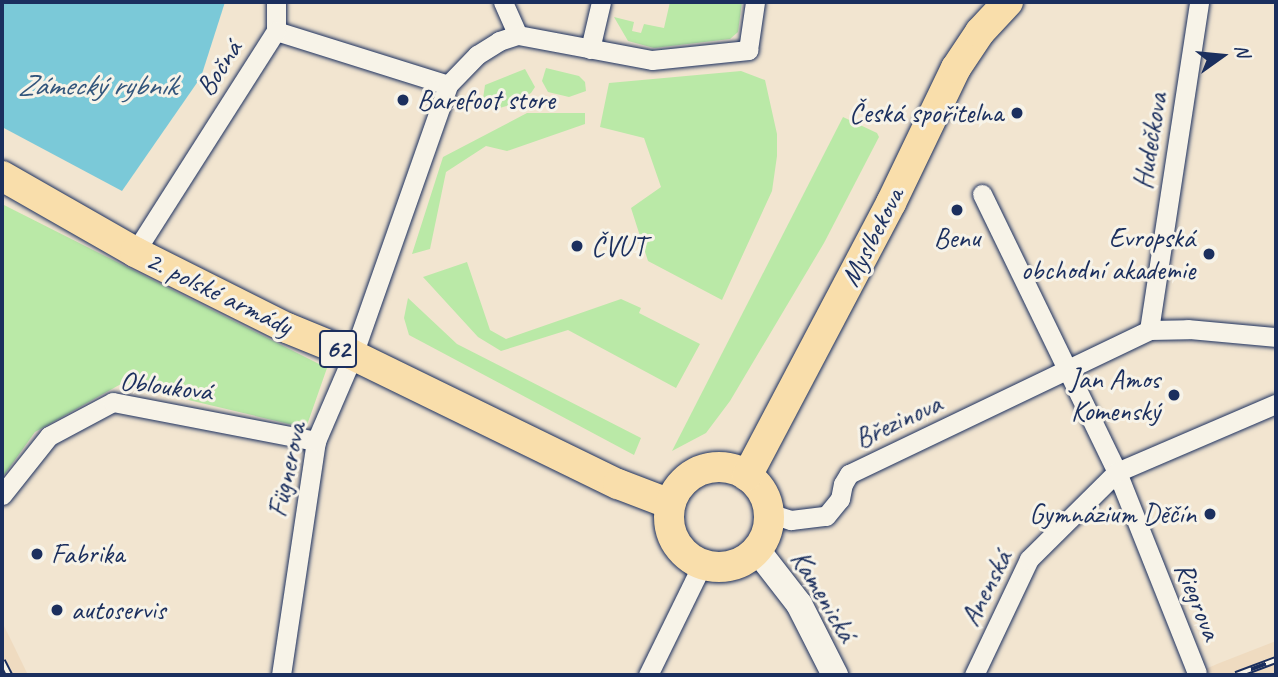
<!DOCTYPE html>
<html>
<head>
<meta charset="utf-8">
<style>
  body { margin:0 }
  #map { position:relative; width:1278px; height:677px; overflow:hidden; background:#f2e5d0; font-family:Caveat,sans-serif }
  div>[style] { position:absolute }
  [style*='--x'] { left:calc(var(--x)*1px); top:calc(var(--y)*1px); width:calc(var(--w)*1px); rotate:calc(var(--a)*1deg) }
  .built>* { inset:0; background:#efdbc0 }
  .green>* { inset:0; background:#bae9a7 }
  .water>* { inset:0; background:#7bc9d8 }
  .roads { filter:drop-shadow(0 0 2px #1b2f5e) drop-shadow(0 0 2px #1b2f5e) }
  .street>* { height:19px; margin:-9.5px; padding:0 9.5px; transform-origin:9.5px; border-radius:9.5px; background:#f7f3e8 }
  .secondary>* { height:26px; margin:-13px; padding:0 13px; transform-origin:13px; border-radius:13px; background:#f7f3e8 }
  .primary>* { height:30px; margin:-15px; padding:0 15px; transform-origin:15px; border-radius:15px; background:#f9deab }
  .primary>.ring { margin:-15px; padding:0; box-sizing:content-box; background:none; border:30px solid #f9deab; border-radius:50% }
  .rail>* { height:8px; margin-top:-4px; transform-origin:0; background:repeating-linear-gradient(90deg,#f7f3e8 0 16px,#1b2f5e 0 32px); box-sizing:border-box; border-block:2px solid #1b2f5e }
  .dots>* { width:19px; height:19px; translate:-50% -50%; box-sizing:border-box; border:4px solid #f7f3e8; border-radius:50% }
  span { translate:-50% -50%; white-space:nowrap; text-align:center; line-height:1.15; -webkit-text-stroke:6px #f7f3e8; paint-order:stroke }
  .shield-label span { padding:2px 5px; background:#f7f3e8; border:2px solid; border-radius:5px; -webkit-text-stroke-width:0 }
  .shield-label { font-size:26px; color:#1b2f5e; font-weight:700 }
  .street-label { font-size:28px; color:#1b2f5e }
  .poi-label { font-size:28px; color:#1b2f5e }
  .left { translate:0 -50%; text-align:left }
  .right { translate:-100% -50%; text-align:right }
  .water-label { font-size:30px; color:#33567c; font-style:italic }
  .frame { position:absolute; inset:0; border:4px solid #1b2f5e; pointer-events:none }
  .north { position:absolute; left:1187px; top:21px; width:70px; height:70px; -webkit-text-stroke:5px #f7f3e8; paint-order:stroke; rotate:75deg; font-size:19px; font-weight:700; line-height:28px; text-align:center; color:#1b2f5e }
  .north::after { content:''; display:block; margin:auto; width:24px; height:32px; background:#1b2f5e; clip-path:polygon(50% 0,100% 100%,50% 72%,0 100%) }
</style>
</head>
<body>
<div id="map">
  <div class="built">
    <i style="clip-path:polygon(2px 622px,10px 638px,28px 675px,2px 675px)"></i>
    <i style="clip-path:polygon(1276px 641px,1276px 675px,1192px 675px,1217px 664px)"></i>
  </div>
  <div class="green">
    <i style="clip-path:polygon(670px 2px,742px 2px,738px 32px,730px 39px,654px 48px,628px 41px,614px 17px,634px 22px,632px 31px,641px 33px,644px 24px,664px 28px)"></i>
    <i style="clip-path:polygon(546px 68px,579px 76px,585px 82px,586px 91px,569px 97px,548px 92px,542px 81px)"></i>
    <i style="clip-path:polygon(525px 69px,535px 87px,531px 93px,510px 105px,496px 109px,487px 107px,483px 99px,485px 85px)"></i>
    <i style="clip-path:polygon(741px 71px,765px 80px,777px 134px,777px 156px,772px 191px,722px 300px,648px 261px,631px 208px,661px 187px,644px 138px,600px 127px,609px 83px)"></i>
    <i style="clip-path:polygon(527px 113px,585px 113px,585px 124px,507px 151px,486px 146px,446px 172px,430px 249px,412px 254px,443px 157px)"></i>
    <i style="clip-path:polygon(843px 117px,877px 133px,879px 137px,824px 243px,730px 401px,706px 433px,672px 451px)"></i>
    <i style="clip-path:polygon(2px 204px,327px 368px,306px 428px,121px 384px,35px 432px,2px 478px)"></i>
    <i style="clip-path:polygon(467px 262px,490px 330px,506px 339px,621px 299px,641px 308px,639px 313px,700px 344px,676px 388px,568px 330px,501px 351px,478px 337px,423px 277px)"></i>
    <i style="clip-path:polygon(408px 298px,457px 344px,641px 438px,634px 455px,409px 335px,404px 318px)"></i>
  </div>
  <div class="water">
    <i style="clip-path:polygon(2px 2px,225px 2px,201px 77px,122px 191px,2px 127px)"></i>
  </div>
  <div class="roads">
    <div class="street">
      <i style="--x:503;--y:2;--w:36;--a:66"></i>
      <i style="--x:276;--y:31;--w:180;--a:17.4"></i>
      <i style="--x:276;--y:31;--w:29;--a:-90"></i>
      <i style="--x:590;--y:49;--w:48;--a:-76.8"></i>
      <i style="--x:982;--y:194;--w:309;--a:64.1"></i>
      <i style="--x:1117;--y:472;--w:216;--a:68.3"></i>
      <i style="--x:135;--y:252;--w:262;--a:-57.5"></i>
      <i style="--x:1149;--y:330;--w:332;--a:-81.3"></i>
      <i style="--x:2;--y:495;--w:75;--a:-51.5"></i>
      <i style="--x:49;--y:436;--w:72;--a:-28"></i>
      <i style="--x:113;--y:402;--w:207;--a:10.9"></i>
      <i style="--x:769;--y:513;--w:23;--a:18"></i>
      <i style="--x:791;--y:520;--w:35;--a:-7"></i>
      <i style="--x:826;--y:516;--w:22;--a:-51"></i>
      <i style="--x:840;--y:499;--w:15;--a:-79"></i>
      <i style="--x:843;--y:484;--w:12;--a:-59"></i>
      <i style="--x:849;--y:474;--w:333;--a:-25.6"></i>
      <i style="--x:1149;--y:330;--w:39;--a:-1"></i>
      <i style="--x:1188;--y:329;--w:88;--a:5.2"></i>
      <i style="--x:281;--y:675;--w:237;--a:-81.5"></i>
      <i style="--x:316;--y:441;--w:94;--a:-66.7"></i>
      <i style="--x:353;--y:355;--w:286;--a:-70.6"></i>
      <i style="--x:448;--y:85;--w:42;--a:-46"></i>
      <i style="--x:477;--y:55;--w:26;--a:-32"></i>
      <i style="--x:499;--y:41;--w:20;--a:-18"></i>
      <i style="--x:518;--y:35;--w:136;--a:10.6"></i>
      <i style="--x:652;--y:60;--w:97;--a:-5.9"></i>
      <i style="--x:748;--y:50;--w:49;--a:-81.7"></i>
      <i style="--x:648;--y:675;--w:123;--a:-63.9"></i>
      <i style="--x:974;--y:675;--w:128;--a:-64.6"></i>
      <i style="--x:1029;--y:559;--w:124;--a:-44.7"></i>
      <i style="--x:1117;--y:472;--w:173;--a:-23.2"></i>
    </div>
    <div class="secondary">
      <i style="--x:757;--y:550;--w:68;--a:52.1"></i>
      <i style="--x:799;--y:604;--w:80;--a:63.1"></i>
    </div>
    <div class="primary">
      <i style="--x:2;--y:176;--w:153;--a:29.7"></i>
      <i style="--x:135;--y:252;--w:170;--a:26.6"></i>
      <i style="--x:287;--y:328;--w:71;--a:22.2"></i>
      <i style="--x:353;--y:355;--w:295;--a:26"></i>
      <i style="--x:618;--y:484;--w:56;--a:21"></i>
      <i class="ring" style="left:669px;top:467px;width:70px;height:70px"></i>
      <i style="--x:747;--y:476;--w:309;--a:-62.2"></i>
      <i style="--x:891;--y:203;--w:150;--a:-64.3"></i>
      <i style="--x:956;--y:68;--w:43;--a:-56.3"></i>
      <i style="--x:980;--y:32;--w:41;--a:-47"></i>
    </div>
  </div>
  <div class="rail">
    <i style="--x:2;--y:661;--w:16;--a:63"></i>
    <i style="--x:1236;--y:675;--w:43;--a:-20.6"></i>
  </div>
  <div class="dots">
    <i style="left:403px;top:100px;background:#1b2f5e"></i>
    <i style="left:1017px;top:113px;background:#1b2f5e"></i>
    <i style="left:957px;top:210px;background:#1b2f5e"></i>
    <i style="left:577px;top:246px;background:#1b2f5e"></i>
    <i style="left:1209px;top:254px;background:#1b2f5e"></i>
    <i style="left:1174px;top:395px;background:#1b2f5e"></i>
    <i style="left:1210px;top:514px;background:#1b2f5e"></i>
    <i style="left:37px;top:554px;background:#1b2f5e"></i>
    <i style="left:57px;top:610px;background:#1b2f5e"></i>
  </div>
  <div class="shield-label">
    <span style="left:338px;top:349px">62</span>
  </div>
  <div class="street-label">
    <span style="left:219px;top:68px;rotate:-57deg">Bočná</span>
    <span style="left:1150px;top:141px;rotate:-81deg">Hudečkova</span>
    <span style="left:872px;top:237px;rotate:-63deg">Myslbekova</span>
    <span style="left:219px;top:293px;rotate:26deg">2. polské armády</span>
    <span style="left:166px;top:386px;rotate:7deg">Oblouková</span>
    <span style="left:898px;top:421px;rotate:-25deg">Březinova</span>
    <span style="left:287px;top:470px;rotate:-78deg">Fügnerova</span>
    <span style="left:986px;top:588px;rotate:-63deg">Anenská</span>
    <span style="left:824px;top:596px;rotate:59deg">Kamenická</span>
    <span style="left:1198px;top:601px;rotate:68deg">Riegrova</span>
  </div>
  <div class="poi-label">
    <span class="left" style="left:417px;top:100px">Barefoot store</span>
    <span class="right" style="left:1003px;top:113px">Česká spořitelna</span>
    <span style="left:957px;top:238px">Benu</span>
    <span class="right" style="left:1195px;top:254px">Evropská<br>obchodní akademie</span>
    <span class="left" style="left:591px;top:246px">ČVUT</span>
    <span class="right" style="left:1160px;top:395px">Jan Amos<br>Komenský</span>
    <span class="right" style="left:1196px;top:514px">Gymnázium Děčín</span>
    <span class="left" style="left:51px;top:554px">Fabrika</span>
    <span class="left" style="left:71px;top:610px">autoservis</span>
  </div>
  <div class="water-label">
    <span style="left:97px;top:85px">Zámecký rybník</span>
  </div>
  <div class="frame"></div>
  <div class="north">N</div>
</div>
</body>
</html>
